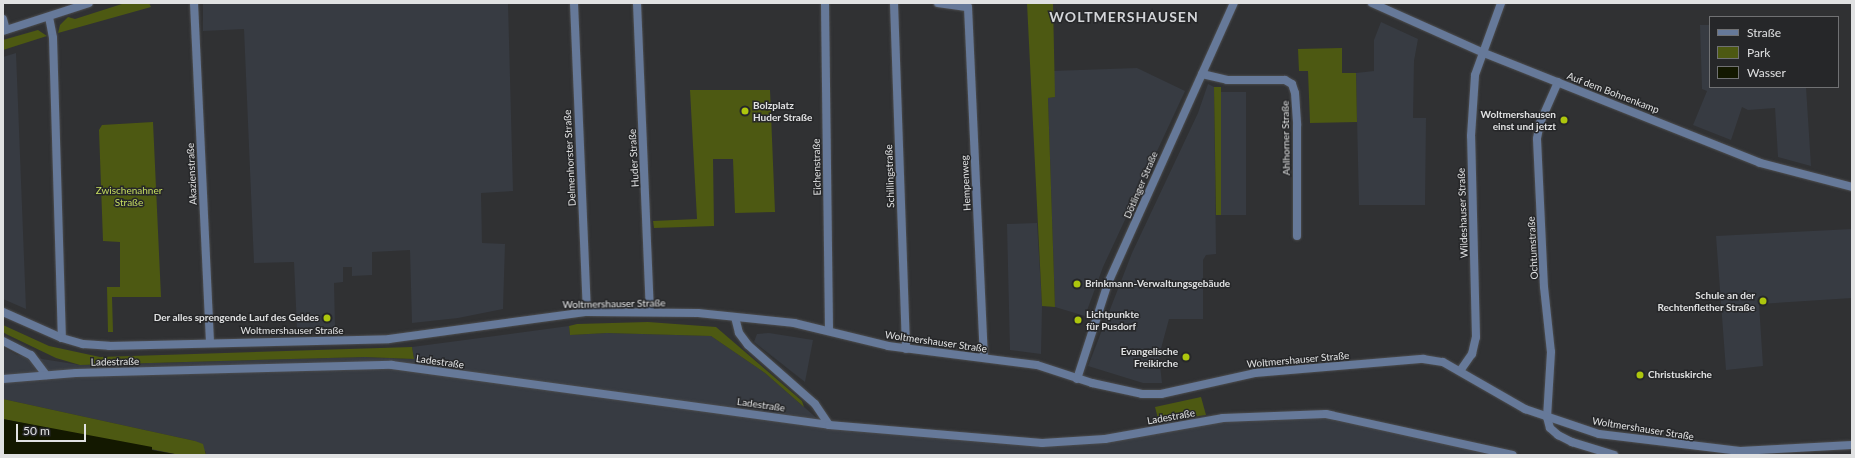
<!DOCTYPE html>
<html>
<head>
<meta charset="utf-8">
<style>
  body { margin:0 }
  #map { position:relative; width:1855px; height:458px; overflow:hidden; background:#303133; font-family:Lato,sans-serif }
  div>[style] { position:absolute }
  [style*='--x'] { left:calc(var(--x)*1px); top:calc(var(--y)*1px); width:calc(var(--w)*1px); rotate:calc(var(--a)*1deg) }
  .built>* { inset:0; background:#373b42; transform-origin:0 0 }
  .green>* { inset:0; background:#4d5912 }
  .water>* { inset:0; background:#131800 }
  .roads { filter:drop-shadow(0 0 1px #4c4d4f) drop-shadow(0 0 1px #4c4d4f) }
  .minor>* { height:8px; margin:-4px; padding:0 4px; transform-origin:4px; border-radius:4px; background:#667999 }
  .tertiary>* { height:8px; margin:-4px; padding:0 4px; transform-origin:4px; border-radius:4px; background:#667999 }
  .dots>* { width:11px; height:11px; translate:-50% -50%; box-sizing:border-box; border:2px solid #262729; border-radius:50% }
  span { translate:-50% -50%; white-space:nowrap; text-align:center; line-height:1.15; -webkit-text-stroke:3px #262729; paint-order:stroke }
  .street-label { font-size:10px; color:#e0e1e2 }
  .poi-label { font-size:10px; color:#e0e1e2; font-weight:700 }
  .left { translate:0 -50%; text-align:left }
  .right { translate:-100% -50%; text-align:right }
  .park-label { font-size:10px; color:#c6dd60 }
  .district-label { font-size:14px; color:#d3d5d8; font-weight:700; letter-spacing:1px }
  .frame { position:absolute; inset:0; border:4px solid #e0e1e2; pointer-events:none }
  .legend { position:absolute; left:1709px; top:16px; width:130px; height:72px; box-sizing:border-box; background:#262729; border:1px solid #707173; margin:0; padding:5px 7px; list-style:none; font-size:12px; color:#e0e1e2 }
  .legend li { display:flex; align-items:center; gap:8px; height:20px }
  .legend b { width:20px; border:1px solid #707173 }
  .scale { position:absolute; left:16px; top:424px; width:70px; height:18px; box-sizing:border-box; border:2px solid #e0e1e2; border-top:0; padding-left:5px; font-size:12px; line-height:14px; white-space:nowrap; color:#e0e1e2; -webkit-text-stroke:3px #262729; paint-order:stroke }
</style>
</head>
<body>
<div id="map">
  <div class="built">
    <i style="clip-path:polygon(203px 3px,508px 3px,513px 191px,481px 193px,482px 243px,505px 244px,503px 309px,458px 318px,412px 323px,410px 250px,372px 252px,372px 275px,352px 276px,352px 267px,343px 267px,343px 282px,334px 283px,335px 327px,297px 328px,294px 262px,254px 263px,244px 29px,203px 31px)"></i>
    <i style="clip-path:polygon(1381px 22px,1418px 39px,1414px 61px,1413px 118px,1426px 118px,1425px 205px,1359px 205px,1356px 73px,1374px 71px,1374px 40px)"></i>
    <i style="clip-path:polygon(1700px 25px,1710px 25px,1710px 87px,1806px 87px,1811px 166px,1778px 157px,1775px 108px,1748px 110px,1742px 107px,1731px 140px,1693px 125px,1707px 91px,1702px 89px)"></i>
    <i style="clip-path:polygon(16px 53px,26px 309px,3px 299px,3px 57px)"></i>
    <i style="clip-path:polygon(1137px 68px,1185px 91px,1103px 267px,1085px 316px,1055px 307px,1048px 98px,1055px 97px,1052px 71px)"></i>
    <i style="clip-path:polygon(1208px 84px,1214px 87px,1216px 254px,1206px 255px,1203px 260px,1203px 319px,1169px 319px,1159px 356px,1162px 383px,1143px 383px,1088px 366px,1132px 253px,1198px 113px)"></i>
    <i style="left:1221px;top:92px;width:25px;height:123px"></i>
    <i style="clip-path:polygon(1037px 223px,1042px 306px,1041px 354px,1010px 350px,1007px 224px)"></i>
    <i style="clip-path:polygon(1852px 229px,1852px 298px,1759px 304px,1763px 366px,1726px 370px,1716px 236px)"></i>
    <i style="clip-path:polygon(569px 326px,570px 335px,607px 333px,711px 336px,765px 373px,820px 421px,965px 436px,1072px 441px,1159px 427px,1327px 412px,1516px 455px,206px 455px,206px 452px,195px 441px,3px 399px,3px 347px,17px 355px,80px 365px,365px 357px,414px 359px,412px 347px)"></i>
    <i style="clip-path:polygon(769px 333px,813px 340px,805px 382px,754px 342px,757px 334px)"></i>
  </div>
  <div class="green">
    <i style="clip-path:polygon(125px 3px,149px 3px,151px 7px,58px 33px,60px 25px,68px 17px,75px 19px)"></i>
    <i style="clip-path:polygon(1027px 3px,1053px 3px,1055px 97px,1048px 98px,1055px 307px,1042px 306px)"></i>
    <i style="clip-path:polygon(38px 30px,47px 36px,3px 50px,3px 40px)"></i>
    <i style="clip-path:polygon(1342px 48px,1342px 73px,1356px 73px,1357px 122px,1310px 123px,1308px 71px,1299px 71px,1298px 49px)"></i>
    <i style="clip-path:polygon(1214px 87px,1221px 87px,1221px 215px,1216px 215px)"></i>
    <i style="clip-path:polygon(690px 90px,770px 90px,775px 212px,735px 213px,733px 159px,713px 159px,714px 226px,654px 228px,653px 221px,697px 219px)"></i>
    <i style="clip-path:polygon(153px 122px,161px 297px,112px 297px,113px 332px,108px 332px,107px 287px,120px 287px,120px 242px,103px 241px,99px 130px,102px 125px)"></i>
    <i style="clip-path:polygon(648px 322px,716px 327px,802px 401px,804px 407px,765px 373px,711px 336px,607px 333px,570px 335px,569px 326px,577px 324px)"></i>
    <i style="clip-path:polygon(3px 325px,49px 346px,100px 357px,412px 347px,414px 359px,365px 357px,80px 365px,56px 358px,6px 334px,3px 332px)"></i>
    <i style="clip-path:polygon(1201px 397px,1206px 415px,1159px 422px,1155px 407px)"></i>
    <i style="clip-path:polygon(3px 399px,195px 441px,203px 444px,206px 455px,180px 455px,3px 419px)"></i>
  </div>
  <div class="water">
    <i style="clip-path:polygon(3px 419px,152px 447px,152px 450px,180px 455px,3px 455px)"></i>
  </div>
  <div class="roads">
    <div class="minor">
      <i style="--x:194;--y:3;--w:340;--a:87.3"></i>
      <i style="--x:574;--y:3;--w:309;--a:87.6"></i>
      <i style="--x:637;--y:3;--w:308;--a:87.6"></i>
      <i style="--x:825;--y:3;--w:327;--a:89.3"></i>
      <i style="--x:894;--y:3;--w:346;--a:88"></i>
      <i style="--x:938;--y:3;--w:30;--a:8"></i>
      <i style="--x:968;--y:7;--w:351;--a:87.4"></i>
      <i style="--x:1372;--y:3;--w:123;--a:24.1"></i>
      <i style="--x:1484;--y:53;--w:297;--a:21.7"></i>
      <i style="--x:1760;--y:163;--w:95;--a:14.6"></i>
      <i style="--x:49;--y:17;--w:21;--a:79"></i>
      <i style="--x:53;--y:38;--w:300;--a:88.3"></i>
      <i style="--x:3;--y:19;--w:11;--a:75"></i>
      <i style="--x:1202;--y:74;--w:26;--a:13"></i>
      <i style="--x:1227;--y:80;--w:58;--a:0"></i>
      <i style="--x:1285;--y:80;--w:8;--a:30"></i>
      <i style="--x:1292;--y:84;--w:9;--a:72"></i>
      <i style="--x:1295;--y:93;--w:32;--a:86"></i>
      <i style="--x:1297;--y:125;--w:111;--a:90"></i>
      <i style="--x:1558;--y:82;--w:45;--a:113.7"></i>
      <i style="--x:1540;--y:123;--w:16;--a:101"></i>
      <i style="--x:1537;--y:139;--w:148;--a:87.3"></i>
      <i style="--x:1544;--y:287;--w:65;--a:83.9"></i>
      <i style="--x:1551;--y:352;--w:65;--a:93.5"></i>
      <i style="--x:1547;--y:417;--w:11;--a:75"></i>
      <i style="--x:1550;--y:428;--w:11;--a:41"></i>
      <i style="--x:1558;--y:435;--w:16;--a:27"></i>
      <i style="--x:1572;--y:442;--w:44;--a:17.2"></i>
      <i style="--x:735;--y:317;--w:16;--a:76"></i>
      <i style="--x:739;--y:333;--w:15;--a:53"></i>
      <i style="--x:748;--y:345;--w:89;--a:41.4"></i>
      <i style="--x:815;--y:404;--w:25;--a:56"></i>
      <i style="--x:3;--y:341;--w:31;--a:27"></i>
      <i style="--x:31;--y:355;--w:25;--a:53"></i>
      <i style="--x:1460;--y:371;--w:21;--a:-55"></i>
      <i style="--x:1472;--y:354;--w:17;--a:-77"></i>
      <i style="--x:1476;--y:337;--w:201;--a:-91.4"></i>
      <i style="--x:1471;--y:136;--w:61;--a:-86.2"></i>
      <i style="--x:1475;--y:75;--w:77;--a:-70.1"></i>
      <i style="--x:3;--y:379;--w:73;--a:-4.7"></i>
      <i style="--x:76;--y:373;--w:316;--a:-1.5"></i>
      <i style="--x:392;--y:365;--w:441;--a:7.8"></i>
      <i style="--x:829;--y:425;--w:214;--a:4.8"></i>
      <i style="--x:1042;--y:443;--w:63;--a:-3.6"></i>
      <i style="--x:1105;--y:439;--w:120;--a:-10.1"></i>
      <i style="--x:1223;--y:418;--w:103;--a:-2.2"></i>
      <i style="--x:1326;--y:414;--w:191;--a:12.4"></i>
      <i style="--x:1077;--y:379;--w:101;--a:-72.1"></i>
      <i style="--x:1108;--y:283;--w:307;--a:-65.8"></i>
    </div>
    <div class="tertiary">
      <i style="--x:3;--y:31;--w:90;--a:-18"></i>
      <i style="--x:3;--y:312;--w:64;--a:23.8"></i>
      <i style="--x:62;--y:338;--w:22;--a:16"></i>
      <i style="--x:83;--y:344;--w:26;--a:4"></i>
      <i style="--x:109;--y:346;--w:280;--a:-1.4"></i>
      <i style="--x:389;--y:339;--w:200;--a:-7.8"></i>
      <i style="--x:587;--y:312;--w:111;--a:0.5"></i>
      <i style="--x:698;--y:313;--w:97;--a:5.9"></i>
      <i style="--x:794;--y:323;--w:97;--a:13.7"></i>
      <i style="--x:888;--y:346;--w:150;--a:7.3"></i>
      <i style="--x:1037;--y:365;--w:58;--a:18.1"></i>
      <i style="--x:1092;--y:383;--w:51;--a:12.4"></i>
      <i style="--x:1142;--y:394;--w:19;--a:0"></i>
      <i style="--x:1161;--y:394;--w:96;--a:-12.6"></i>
      <i style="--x:1255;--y:373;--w:169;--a:-4.8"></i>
      <i style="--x:1423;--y:359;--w:20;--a:9"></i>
      <i style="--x:1443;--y:362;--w:95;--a:29.8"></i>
      <i style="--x:1525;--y:409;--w:78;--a:18.7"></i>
      <i style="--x:1599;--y:434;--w:142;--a:6.9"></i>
      <i style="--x:1740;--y:451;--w:112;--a:-3.1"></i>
    </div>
  </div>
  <div class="dots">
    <i style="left:745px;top:111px;background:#adc60d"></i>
    <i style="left:1564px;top:120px;background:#adc60d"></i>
    <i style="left:1077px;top:284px;background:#adc60d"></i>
    <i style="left:1763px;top:301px;background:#adc60d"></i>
    <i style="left:327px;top:318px;background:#adc60d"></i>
    <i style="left:1078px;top:320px;background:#adc60d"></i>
    <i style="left:1186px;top:357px;background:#adc60d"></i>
    <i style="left:1640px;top:375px;background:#adc60d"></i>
  </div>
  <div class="street-label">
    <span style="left:1613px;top:93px;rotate:21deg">Auf dem Bohnenkamp</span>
    <span style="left:1286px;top:138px;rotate:-91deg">Ahlhorner Straße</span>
    <span style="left:570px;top:158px;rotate:-93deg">Delmenhorster Straße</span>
    <span style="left:634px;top:158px;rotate:-93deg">Huder Straße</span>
    <span style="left:817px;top:167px;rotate:-91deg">Eichenstraße</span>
    <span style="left:192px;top:174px;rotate:-93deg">Akazienstraße</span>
    <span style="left:890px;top:176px;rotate:-92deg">Schillingstraße</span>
    <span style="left:966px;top:183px;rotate:-93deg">Hempenweg</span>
    <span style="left:1141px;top:185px;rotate:-67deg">Dötlinger Straße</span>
    <span style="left:1463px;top:213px;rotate:-92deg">Wildeshauser Straße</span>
    <span style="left:1533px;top:248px;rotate:-93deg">Ochtumstraße</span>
    <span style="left:614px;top:304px;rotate:-1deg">Woltmershauser Straße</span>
    <span style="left:292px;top:331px">Woltmershauser Straße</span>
    <span style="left:936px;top:342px;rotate:8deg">Woltmershauser Straße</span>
    <span style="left:1298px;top:360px;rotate:-5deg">Woltmershauser Straße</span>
    <span style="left:115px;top:362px;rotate:-1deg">Ladestraße</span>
    <span style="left:440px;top:362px;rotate:8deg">Ladestraße</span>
    <span style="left:761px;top:405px;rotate:8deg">Ladestraße</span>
    <span style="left:1171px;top:417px;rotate:-10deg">Ladestraße</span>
    <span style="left:1643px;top:429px;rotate:9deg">Woltmershauser Straße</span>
  </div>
  <div class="poi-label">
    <span class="left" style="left:753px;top:111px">Bolzplatz<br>Huder Straße</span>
    <span class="right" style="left:1556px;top:120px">Woltmershausen<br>einst und jetzt</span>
    <span class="left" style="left:1085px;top:284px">Brinkmann-Verwaltungsgebäude</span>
    <span class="right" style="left:1755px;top:301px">Schule an der<br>Rechtenflether Straße</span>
    <span class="left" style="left:1086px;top:320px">Lichtpunkte<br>für Pusdorf</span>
    <span class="right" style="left:319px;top:318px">Der alles sprengende Lauf des Geldes</span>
    <span class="right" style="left:1178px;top:357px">Evangelische<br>Freikirche</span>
    <span class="left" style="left:1648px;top:375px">Christuskirche</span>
  </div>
  <div class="park-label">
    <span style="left:129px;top:196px">Zwischenahner<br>Straße</span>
  </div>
  <div class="district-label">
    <span style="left:1124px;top:17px">WOLTMERSHAUSEN</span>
  </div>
  <div class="frame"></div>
  <ul class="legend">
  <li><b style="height:5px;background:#667999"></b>Straße</li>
  <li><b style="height:11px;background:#4d5912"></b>Park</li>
  <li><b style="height:11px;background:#131800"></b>Wasser</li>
  </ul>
  <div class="scale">50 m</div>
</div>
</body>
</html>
